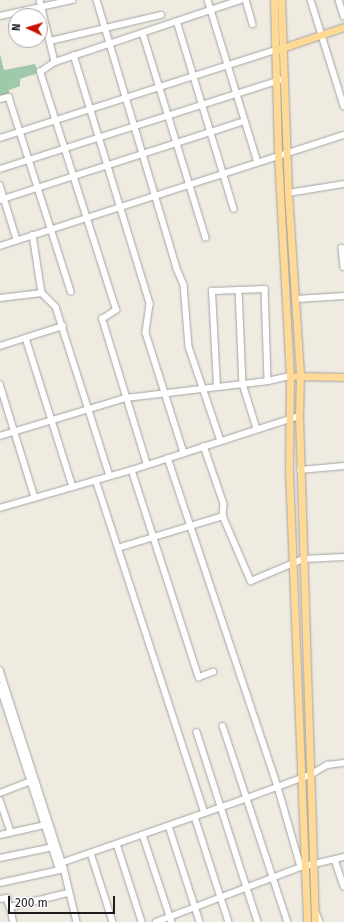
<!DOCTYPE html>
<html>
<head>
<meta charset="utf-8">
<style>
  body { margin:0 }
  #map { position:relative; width:344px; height:922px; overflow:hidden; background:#efebe1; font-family:"Fira Sans",sans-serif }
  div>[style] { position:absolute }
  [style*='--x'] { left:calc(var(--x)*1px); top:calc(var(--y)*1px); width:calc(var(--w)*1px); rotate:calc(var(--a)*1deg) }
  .cemetery>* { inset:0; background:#a0c9a9 }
  .roads { filter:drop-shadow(0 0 1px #a3a3a3) drop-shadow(0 0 1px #a3a3a3) }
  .minor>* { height:5.5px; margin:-2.75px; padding:0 2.75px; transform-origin:2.75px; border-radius:2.75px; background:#fff }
  .major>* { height:7px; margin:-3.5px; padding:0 3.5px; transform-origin:3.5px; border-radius:3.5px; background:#ffd996 }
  span { translate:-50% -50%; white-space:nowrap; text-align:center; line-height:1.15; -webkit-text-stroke:3px #fff; paint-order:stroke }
  .north { position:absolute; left:8px; top:8px; width:40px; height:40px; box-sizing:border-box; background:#fff; border:1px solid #a4a4a4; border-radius:50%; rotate:274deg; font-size:11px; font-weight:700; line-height:16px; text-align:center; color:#1c1c1c }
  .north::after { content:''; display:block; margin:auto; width:14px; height:18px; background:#c90f00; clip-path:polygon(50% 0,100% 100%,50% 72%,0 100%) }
  .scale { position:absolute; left:8px; top:896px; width:107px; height:18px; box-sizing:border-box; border:2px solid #1c1c1c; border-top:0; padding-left:5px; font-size:12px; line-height:14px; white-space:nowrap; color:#1c1c1c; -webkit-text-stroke:3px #fff; paint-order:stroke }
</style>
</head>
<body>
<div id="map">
  <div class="cemetery">
    <i style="clip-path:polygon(0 54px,4px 70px,35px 64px,38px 73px,20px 79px,20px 86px,9px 90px,9px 95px,0 98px)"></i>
  </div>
  <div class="roads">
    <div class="minor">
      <i style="--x:40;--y:0;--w:64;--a:76.4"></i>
      <i style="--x:97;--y:0;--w:281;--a:73.4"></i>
      <i style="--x:177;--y:269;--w:17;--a:66"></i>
      <i style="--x:184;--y:285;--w:62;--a:85.4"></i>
      <i style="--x:189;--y:347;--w:99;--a:71.2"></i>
      <i style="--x:208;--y:0;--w:170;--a:72.9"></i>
      <i style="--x:246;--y:0;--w:25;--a:74"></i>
      <i style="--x:311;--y:0;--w:111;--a:72.7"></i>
      <i style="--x:339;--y:0;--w:17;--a:73"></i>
      <i style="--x:0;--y:16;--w:74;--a:-12.5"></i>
      <i style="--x:177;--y:21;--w:196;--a:73.1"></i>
      <i style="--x:143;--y:33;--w:214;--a:72.9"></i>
      <i style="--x:50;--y:41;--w:114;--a:-13.2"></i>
      <i style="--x:74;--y:55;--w:260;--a:73"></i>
      <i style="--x:150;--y:304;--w:29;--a:98"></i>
      <i style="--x:146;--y:333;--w:126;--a:72.4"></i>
      <i style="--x:0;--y:99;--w:9;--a:-13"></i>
      <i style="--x:9;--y:97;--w:204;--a:72.3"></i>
      <i style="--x:0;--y:138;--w:289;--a:-17.7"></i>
      <i style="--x:0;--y:169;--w:298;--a:-17.6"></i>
      <i style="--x:0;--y:185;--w:58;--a:72.8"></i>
      <i style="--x:288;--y:193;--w:57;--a:-9.1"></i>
      <i style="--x:0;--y:200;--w:257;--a:-17.9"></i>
      <i style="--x:33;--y:235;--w:59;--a:81.2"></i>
      <i style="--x:42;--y:293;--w:20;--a:45"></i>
      <i style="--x:56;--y:307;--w:177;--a:72.3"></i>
      <i style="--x:0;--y:246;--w:361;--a:-17.9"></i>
      <i style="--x:342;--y:248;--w:19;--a:84"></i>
      <i style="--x:239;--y:290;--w:94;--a:87.6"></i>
      <i style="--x:243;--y:384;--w:47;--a:72.7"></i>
      <i style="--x:0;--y:298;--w:42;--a:-6.8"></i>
      <i style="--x:296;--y:299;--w:48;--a:-3.6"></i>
      <i style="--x:26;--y:338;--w:156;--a:72.5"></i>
      <i style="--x:0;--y:346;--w:66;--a:-17.6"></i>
      <i style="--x:0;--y:384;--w:119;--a:72.9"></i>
      <i style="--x:217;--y:387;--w:96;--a:-93"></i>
      <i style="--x:212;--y:291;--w:53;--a:-2.2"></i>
      <i style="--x:265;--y:289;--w:92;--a:88.1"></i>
      <i style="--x:0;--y:436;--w:132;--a:-16.8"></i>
      <i style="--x:126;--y:398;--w:143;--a:-6.8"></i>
      <i style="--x:268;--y:381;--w:23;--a:-13"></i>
      <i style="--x:204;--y:446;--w:61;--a:71"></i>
      <i style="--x:224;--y:504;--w:12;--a:95"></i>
      <i style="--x:223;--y:516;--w:71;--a:66.7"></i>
      <i style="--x:251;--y:581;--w:56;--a:-22.9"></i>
      <i style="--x:303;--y:559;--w:41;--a:-2.8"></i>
      <i style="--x:168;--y:458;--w:347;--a:71.5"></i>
      <i style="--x:278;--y:787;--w:83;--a:74"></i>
      <i style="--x:147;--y:465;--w:153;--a:-107.1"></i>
      <i style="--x:102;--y:319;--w:17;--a:-33"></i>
      <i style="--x:116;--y:310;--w:250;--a:-107.7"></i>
      <i style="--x:40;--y:72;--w:18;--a:-34"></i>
      <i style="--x:55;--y:62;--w:195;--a:-18.5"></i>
      <i style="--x:132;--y:470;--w:218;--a:72.1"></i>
      <i style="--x:199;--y:677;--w:15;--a:-20"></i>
      <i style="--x:300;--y:470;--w:44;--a:-5.2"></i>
      <i style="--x:96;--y:480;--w:350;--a:71.9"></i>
      <i style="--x:0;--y:508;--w:137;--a:-16.1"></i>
      <i style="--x:132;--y:470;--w:176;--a:-17.9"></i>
      <i style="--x:118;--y:548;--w:110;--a:-16.9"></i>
      <i style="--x:0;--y:670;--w:208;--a:72.1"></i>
      <i style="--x:64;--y:868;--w:56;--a:76.5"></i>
      <i style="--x:0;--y:686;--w:191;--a:72"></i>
      <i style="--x:223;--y:726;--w:206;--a:71.7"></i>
      <i style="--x:197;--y:732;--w:200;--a:72.2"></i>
      <i style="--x:0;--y:793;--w:33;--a:-21"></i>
      <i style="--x:0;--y:800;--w:34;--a:71"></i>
      <i style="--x:195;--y:817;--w:110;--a:72.1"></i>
      <i style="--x:169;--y:826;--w:101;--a:72.1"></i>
      <i style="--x:0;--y:835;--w:46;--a:-12.5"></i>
      <i style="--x:143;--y:835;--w:92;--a:71.6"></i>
      <i style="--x:117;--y:844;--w:82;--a:72.2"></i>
      <i style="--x:91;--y:853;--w:72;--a:72.3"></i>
      <i style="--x:0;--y:858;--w:54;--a:-11.7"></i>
      <i style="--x:335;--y:860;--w:28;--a:71"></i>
      <i style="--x:58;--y:864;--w:200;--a:-19.2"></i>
      <i style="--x:247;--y:798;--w:67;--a:-20.1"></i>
      <i style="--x:310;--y:775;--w:20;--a:-30"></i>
      <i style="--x:327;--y:765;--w:17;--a:-7"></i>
      <i style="--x:0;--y:883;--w:61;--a:-12.2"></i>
      <i style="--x:0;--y:899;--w:7;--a:-8"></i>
      <i style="--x:7;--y:898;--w:9;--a:72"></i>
      <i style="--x:316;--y:912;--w:11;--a:68"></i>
      <i style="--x:13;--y:922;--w:15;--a:-101"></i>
      <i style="--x:10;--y:907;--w:60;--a:-13.6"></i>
      <i style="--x:156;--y:922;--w:155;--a:-20.8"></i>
      <i style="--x:301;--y:867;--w:44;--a:-13.1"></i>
    </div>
    <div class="major">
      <i style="--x:274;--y:0;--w:156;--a:88.5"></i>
      <i style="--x:278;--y:156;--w:220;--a:86.9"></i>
      <i style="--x:290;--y:376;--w:95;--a:90.6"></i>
      <i style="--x:289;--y:471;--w:451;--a:87.7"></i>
      <i style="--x:281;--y:0;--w:193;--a:87.9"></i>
      <i style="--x:288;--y:193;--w:183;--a:86.2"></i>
      <i style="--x:300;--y:376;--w:40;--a:91.4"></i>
      <i style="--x:299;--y:416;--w:506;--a:88.19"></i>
      <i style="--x:279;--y:49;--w:69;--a:-18.7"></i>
      <i style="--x:296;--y:376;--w:48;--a:1.2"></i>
    </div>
  </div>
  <div class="north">N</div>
  <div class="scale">200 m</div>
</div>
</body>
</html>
